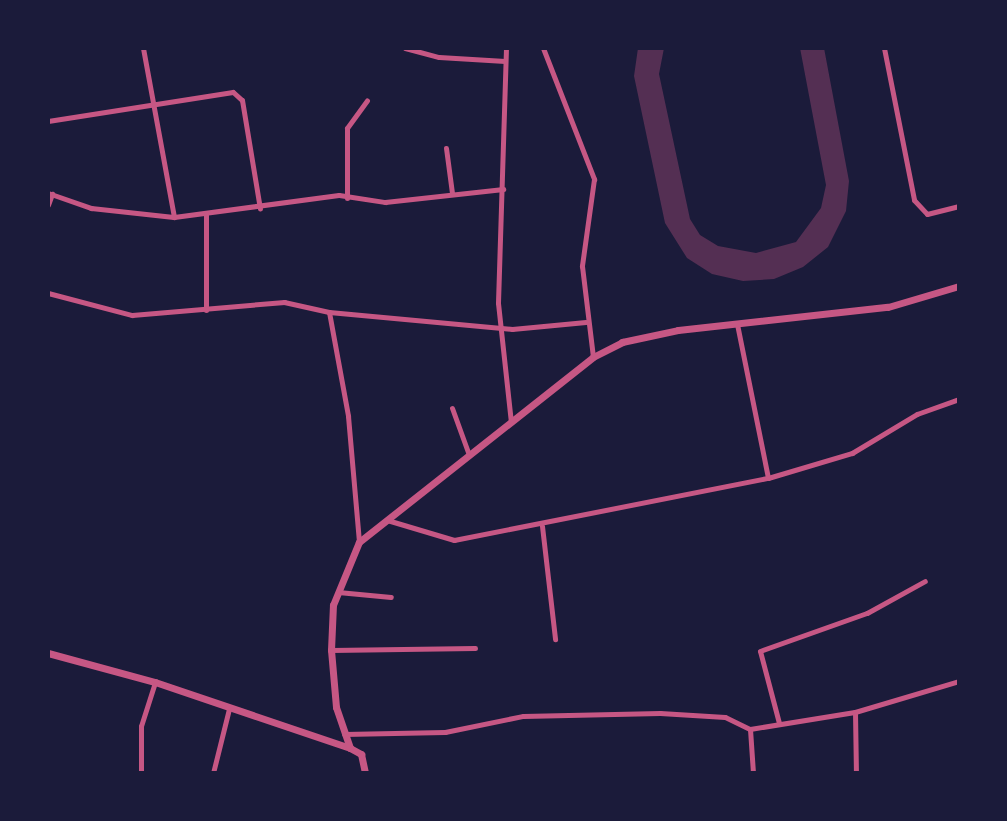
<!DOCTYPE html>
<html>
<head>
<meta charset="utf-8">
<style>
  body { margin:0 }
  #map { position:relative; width:1007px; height:821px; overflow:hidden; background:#1b1b3a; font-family:"Golos Text",sans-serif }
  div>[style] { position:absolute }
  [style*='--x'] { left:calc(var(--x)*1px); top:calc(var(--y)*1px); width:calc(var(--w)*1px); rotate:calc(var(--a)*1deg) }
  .building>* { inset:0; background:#542f53 }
  .minor>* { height:5px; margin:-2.5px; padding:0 2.5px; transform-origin:2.5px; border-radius:2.5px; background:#c65784 }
  .tertiary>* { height:7px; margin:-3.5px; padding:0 3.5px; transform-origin:3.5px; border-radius:3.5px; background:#c65784 }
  span { translate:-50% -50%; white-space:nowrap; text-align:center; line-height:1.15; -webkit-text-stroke:8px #1b1b3a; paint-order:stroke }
  .frame { position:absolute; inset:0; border:50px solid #1b1b3a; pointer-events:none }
</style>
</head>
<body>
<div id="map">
  <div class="building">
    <i style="clip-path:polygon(638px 48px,664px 48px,659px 74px,690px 219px,700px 235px,718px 246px,756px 253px,796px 242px,821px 208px,826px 185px,800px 48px,824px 48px,849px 181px,846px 211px,828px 247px,803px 267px,774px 279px,743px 281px,712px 274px,687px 258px,665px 223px,634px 76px)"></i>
  </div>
  <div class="minor">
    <i style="--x:143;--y:48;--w:172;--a:79.6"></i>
    <i style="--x:405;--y:48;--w:35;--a:15"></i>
    <i style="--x:439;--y:57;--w:66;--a:3.5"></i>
    <i style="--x:506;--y:48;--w:255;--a:91.8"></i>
    <i style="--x:498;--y:303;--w:120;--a:83.8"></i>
    <i style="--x:543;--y:48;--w:141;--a:68.7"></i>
    <i style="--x:594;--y:179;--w:88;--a:97.9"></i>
    <i style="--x:582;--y:266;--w:92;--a:83.1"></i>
    <i style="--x:884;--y:48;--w:155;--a:78.8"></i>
    <i style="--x:914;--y:200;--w:19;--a:47"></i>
    <i style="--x:927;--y:214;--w:33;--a:-14"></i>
    <i style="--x:48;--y:121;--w:187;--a:-8.9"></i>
    <i style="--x:233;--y:92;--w:12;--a:42"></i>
    <i style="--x:242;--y:100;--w:110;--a:80.6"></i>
    <i style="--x:446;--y:148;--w:45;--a:82.4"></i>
    <i style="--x:48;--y:193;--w:46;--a:19.2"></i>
    <i style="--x:91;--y:208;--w:83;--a:6.2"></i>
    <i style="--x:174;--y:217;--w:166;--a:-7.6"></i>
    <i style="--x:339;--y:195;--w:47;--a:8.7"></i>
    <i style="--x:385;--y:202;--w:119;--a:-6.3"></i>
    <i style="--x:347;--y:198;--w:70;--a:-90"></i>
    <i style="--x:347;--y:128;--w:34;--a:-54"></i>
    <i style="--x:48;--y:205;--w:12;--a:-70"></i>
    <i style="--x:206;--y:214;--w:96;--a:90"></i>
    <i style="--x:48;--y:293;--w:87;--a:14.7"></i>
    <i style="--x:132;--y:315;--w:153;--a:-4.9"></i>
    <i style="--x:284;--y:302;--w:46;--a:12.5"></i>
    <i style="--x:329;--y:312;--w:184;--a:5.3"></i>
    <i style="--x:512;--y:329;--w:74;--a:-5.4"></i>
    <i style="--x:329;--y:312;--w:106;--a:79.6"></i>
    <i style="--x:348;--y:416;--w:126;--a:85"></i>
    <i style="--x:737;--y:324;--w:157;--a:78.6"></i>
    <i style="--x:452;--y:408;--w:50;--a:70.1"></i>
    <i style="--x:387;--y:520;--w:70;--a:16.6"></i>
    <i style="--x:454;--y:540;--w:320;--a:-11.2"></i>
    <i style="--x:768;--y:478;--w:88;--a:-16.6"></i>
    <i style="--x:852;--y:453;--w:76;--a:-31"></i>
    <i style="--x:917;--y:414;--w:45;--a:-19.7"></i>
    <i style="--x:542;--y:526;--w:114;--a:83.4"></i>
    <i style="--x:338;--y:592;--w:53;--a:5.4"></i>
    <i style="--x:331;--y:650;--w:144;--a:-0.8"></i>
    <i style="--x:855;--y:712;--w:61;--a:89.1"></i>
    <i style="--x:779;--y:723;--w:74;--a:-104.8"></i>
    <i style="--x:760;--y:651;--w:114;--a:-19.6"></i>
    <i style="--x:867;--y:613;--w:66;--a:-28.9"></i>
    <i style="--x:750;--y:729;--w:44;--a:86.1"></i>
    <i style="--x:344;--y:734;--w:101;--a:-1.1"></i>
    <i style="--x:445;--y:732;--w:80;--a:-11.6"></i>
    <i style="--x:523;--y:716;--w:137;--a:-1.3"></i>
    <i style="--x:660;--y:713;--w:65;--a:3.5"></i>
    <i style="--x:725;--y:717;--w:28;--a:26"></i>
    <i style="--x:750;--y:729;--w:106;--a:-9.2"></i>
    <i style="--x:855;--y:712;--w:109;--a:-16.6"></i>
    <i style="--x:141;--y:773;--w:47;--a:-90"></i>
    <i style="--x:141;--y:726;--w:46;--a:-72.3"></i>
    <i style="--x:213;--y:773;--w:66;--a:-76"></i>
  </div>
  <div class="tertiary">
    <i style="--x:48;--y:653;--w:111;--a:15.2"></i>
    <i style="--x:155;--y:682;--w:206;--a:18.7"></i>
    <i style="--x:350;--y:748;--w:13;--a:29"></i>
    <i style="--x:361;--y:754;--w:19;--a:78"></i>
    <i style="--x:350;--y:748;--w:43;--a:-108.9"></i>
    <i style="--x:336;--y:707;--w:57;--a:-95"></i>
    <i style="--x:331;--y:650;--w:45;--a:-87.5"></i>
    <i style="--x:333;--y:605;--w:68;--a:-67.6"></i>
    <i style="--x:359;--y:542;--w:298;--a:-38.3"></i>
    <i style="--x:593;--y:357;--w:33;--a:-27"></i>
    <i style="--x:622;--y:342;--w:57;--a:-12.1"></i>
    <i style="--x:678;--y:330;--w:211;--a:-6.3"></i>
    <i style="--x:888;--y:307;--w:74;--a:-16.5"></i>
  </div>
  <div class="frame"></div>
</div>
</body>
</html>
